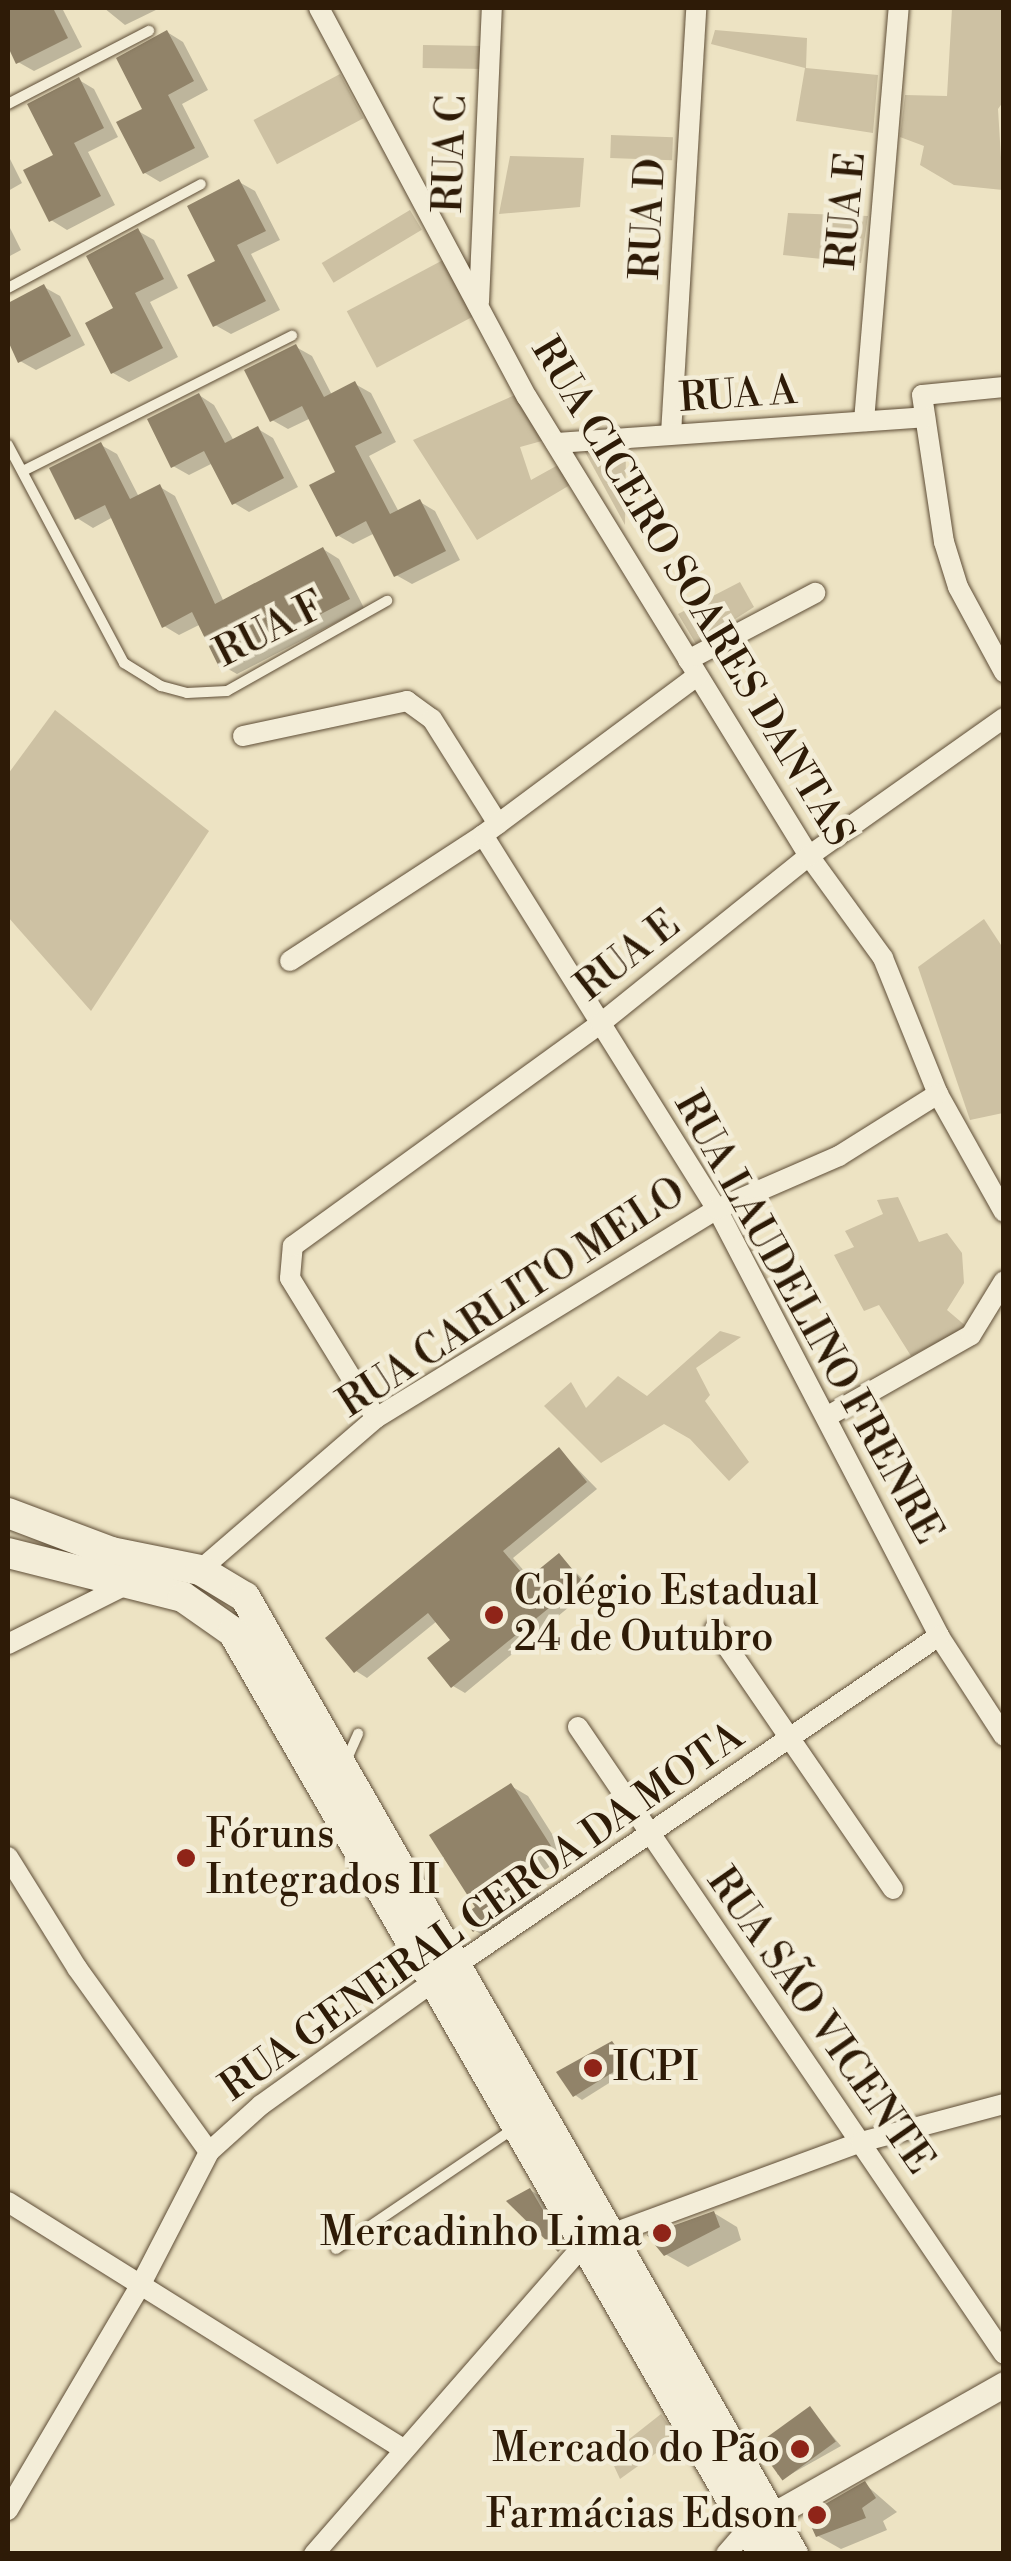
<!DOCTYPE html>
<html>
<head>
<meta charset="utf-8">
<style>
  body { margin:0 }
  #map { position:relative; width:1011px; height:2561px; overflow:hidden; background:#ede3c3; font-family:"Libre Bodoni",serif }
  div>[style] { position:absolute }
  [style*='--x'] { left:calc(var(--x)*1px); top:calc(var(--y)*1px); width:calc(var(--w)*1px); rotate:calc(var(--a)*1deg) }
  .green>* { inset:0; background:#cdc1a3; transform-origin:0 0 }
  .shadow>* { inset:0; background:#0003 }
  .building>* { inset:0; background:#918369; transform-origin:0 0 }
  .roads { filter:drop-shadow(0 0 2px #5e4d36) drop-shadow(0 0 2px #5e4d36) }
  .service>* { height:10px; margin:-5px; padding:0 5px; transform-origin:5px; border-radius:5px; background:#f3edd8 }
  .minor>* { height:20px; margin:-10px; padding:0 10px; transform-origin:10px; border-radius:10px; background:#f3edd8 }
  .tertiary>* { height:25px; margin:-12.5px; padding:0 12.5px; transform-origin:12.5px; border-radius:12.5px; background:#f3edd8 }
  .secondary>* { height:30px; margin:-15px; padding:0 15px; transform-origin:15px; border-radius:15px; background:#f3edd8 }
  .dots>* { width:28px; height:28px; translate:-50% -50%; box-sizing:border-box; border:5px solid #f3edd8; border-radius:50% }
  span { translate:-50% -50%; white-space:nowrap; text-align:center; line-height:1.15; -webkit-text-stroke:9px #f3edd8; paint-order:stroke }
  .street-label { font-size:40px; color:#2e1b07 }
  .poi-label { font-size:40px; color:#2e1b07 }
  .left { translate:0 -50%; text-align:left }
  .right { translate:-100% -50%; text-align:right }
  .frame { position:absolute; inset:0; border:10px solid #2e1b07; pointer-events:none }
</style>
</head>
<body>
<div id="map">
  <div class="green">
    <i style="clip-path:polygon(952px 8px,1003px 8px,1003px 102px,998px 109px,1003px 190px,954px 185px,920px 165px,924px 146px,900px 137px,905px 95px,947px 96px)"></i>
    <i style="clip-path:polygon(715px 30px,807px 38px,806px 68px,878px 75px,873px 133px,796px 121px,805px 68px,711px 44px)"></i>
    <i style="left:423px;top:45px;width:63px;height:23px;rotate:1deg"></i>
    <i style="left:340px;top:74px;width:50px;height:98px;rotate:62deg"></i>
    <i style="left:611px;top:135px;width:62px;height:23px;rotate:2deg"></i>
    <i style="clip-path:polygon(510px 156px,584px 158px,580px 207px,499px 214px)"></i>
    <i style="left:410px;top:210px;width:23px;height:103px;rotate:59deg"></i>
    <i style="clip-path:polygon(788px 213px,868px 216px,861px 263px,783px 255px)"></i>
    <i style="left:443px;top:260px;width:64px;height:109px;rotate:62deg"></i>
    <i style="clip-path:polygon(515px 395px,549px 439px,520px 447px,531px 480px,558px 465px,570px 485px,477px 540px,413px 440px)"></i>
    <i style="clip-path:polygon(626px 447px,625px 525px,584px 450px)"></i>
    <i style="clip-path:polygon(740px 582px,754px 607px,696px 644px,678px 614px)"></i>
    <i style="clip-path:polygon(55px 710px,209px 831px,91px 1011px,8px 917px,8px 774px)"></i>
    <i style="clip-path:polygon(984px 919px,1003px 948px,1003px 1113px,970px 1120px,918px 967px)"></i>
    <i style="clip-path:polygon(898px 1197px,919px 1242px,947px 1233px,962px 1253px,964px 1283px,947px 1310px,967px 1327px,911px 1356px,879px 1305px,864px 1311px,834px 1255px,854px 1247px,845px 1231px,883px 1214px,877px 1200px)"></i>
    <i style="clip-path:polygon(720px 1331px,741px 1337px,696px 1368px,710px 1395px,705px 1401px,749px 1462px,729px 1481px,690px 1439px,664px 1424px,601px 1463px,544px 1406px,571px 1382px,586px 1408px,618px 1376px,647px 1396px)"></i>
    <i style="clip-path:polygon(661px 2414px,677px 2438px,620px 2479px,609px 2455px)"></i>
  </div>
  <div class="shadow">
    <i style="clip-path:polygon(8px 8px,62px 8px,82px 47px,34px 71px,18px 62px,8px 42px)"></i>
    <i style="clip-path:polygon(104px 8px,160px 8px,125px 25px)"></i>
    <i style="clip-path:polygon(167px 32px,183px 42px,208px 90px,182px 104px,209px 157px,160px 182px,145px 173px,146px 110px)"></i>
    <i style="clip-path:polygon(79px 80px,94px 89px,118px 137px,88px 152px,115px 205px,67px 230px,51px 220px,56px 156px)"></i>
    <i style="clip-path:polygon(8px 155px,22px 183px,8px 191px)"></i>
    <i style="clip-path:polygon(239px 182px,255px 191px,280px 240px,251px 254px,280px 310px,231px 334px,215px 325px,218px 262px)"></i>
    <i style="clip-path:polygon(8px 224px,21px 250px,8px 257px)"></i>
    <i style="clip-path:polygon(138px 231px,154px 240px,178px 288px,150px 302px,178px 357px,129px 382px,113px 373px,117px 309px)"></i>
    <i style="clip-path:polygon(44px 287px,60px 296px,85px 345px,36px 370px,20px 361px,8px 336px,8px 306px)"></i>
    <i style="clip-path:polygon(296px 347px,312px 356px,332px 395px,355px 384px,371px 393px,396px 442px,369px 456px,399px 512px,420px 502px,435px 511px,460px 560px,412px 584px,396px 575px,375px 533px,353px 544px,337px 535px,339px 473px,311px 418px,288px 429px,272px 420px)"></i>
    <i style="clip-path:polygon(199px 395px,214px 405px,234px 441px,258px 429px,273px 438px,298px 487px,249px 512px,234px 503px,213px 463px,189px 475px,173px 466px)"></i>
    <i style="clip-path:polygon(101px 445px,117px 454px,139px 497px,160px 487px,175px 496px,224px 602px,323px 549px,339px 559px,364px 608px,237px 674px,221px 665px,201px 624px,179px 635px,164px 626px,113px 517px,93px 528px,77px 518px)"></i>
    <i style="clip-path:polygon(559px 1450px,597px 1489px,513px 1558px,531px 1579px,559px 1556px,592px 1588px,465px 1693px,453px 1686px,453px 1640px,437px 1621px,367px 1678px,356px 1671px)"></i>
    <i style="clip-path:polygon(511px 1786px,528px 1796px,566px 1856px,528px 1881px,544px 1901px,491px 1940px,474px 1930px)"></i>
    <i style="clip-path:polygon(612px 2044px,633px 2068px,582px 2100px,575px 2095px)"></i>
    <i style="clip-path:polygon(530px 2190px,553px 2204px,583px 2263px,510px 2202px)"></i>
    <i style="clip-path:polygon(714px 2213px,737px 2227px,741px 2240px,688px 2267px,665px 2254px)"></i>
    <i style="clip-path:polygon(810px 2409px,841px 2446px,784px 2478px,777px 2474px)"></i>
    <i style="clip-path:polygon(865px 2484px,897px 2512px,883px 2521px,887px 2530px,841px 2549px,818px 2536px)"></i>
  </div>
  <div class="building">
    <i style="clip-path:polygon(8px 8px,53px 8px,68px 38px,16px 64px,8px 47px)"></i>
    <i style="clip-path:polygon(167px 30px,194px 81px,168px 95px,195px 148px,143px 174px,116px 122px,142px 109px,116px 58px)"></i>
    <i style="clip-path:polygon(79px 77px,104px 128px,74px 143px,101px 196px,49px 222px,23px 170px,53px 155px,27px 104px)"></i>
    <i style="clip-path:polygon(239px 179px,266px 231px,237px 245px,266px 301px,213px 327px,187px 275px,215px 261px,187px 206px)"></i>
    <i style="clip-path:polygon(138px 228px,164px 279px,135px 293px,163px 348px,111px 374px,85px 323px,113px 308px,86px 256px)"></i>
    <i style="clip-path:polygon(44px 284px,71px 336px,18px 363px,8px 341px,8px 303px)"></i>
    <i style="clip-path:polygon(296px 344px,324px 397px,355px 381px,382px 433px,355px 446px,390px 514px,420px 499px,446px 551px,394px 577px,366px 521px,336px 537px,309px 485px,335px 472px,302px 406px,270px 422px,244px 370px)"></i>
    <i style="clip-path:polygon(199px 393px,225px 443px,258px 426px,284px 478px,232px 505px,204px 451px,171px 468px,147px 419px)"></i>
    <i style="clip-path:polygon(101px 442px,130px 499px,160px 484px,215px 604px,323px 547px,350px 599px,219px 667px,192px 612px,162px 628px,105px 505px,75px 520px,49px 468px)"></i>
    <i style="clip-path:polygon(559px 1447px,587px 1482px,503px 1551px,527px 1579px,559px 1553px,582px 1581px,451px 1688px,427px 1658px,450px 1640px,428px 1613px,354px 1673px,325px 1638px)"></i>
    <i style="clip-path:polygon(511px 1783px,551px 1846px,513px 1871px,529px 1891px,473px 1932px,461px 1917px,475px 1907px,429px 1835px)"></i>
    <i style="clip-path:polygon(612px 2041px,628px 2063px,573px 2097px,556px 2072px)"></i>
    <i style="clip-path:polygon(530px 2188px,564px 2246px,558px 2252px,506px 2201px)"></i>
    <i style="clip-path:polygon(714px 2211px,720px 2227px,664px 2256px,647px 2235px)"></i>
    <i style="left:810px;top:2406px;width:44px;height:66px;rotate:54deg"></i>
    <i style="clip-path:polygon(865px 2481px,876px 2498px,862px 2508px,866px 2518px,816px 2537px,806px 2515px)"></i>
  </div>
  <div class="roads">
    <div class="service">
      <i style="--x:8;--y:104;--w:159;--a:-27.4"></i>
      <i style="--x:8;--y:288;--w:219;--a:-28.3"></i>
      <i style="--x:8;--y:445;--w:247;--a:62"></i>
      <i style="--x:124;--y:663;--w:44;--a:31.9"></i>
      <i style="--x:161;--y:686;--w:27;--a:15"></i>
      <i style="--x:187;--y:693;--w:40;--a:-2.9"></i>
      <i style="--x:227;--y:691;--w:184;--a:-29.4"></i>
      <i style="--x:25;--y:470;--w:299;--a:-26.7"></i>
      <i style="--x:346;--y:1761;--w:30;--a:-66"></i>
      <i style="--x:336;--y:2249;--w:214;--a:-34.1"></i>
    </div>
    <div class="minor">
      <i style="--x:319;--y:8;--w:441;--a:61.9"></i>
      <i style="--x:527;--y:397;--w:539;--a:58.43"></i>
      <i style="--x:809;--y:856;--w:126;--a:54"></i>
      <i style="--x:883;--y:958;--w:147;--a:68"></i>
      <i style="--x:938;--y:1094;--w:135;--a:60.8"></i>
      <i style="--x:479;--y:302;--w:294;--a:-87.5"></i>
      <i style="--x:1004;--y:387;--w:82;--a:174.4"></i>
      <i style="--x:922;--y:395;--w:149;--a:81.5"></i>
      <i style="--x:944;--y:542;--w:47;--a:72.7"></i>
      <i style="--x:958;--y:587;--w:97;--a:61.6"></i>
      <i style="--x:864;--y:421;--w:414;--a:-85.2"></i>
      <i style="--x:671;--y:434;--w:427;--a:-86.6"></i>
      <i style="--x:556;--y:443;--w:370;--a:-4"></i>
      <i style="--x:688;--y:660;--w:144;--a:-27.8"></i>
      <i style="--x:243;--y:736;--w:168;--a:-12"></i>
      <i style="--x:407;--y:701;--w:31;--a:36"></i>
      <i style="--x:432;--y:719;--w:124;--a:57.8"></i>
      <i style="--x:483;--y:835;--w:441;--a:58"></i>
      <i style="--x:717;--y:1209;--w:481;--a:62.5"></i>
      <i style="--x:939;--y:1636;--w:119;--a:57"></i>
      <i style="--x:290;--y:961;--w:230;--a:-33.1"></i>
      <i style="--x:483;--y:835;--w:267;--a:-36.6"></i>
      <i style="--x:828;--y:1416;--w:164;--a:-29.5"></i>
      <i style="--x:971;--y:1335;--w:63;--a:-58.6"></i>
      <i style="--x:376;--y:1418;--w:164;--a:-121.6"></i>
      <i style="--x:290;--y:1278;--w:32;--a:-85"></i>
      <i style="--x:293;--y:1246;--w:380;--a:-35.9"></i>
      <i style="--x:601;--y:1023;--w:267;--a:-38.8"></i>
      <i style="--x:809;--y:856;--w:239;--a:-35.3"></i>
      <i style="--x:200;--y:1570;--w:233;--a:-40.8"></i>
      <i style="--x:376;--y:1418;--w:400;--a:-31.5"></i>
      <i style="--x:717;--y:1209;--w:133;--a:-23.5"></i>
      <i style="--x:839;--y:1156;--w:117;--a:-32.1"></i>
      <i style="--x:715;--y:1629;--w:315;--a:55.6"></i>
      <i style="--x:8;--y:1644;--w:132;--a:-26.6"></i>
      <i style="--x:578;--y:1727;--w:758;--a:55.81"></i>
      <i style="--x:8;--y:1857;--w:131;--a:58.1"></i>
      <i style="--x:77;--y:1968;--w:226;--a:54.3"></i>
      <i style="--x:8;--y:2202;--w:467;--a:32"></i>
      <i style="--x:8;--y:2510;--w:262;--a:-59.5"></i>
      <i style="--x:141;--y:2284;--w:148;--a:-62.7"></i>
      <i style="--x:209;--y:2152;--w:70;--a:-42.1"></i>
      <i style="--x:261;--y:2105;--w:239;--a:-35.6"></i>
      <i style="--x:455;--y:1966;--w:586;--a:-34.29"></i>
      <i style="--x:314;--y:2554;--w:411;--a:-48.9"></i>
      <i style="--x:584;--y:2244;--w:295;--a:-20.2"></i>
      <i style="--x:861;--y:2142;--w:148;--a:-14.9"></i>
      <i style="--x:726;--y:2554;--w:33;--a:-49"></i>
    </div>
    <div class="tertiary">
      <i style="--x:757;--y:2524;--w:284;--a:-29.5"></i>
    </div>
    <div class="secondary">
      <i style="--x:8;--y:1513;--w:110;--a:20.7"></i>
      <i style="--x:111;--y:1552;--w:91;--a:11.4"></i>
      <i style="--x:200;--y:1570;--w:52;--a:31"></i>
      <i style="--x:245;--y:1597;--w:1103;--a:60.2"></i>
      <i style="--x:8;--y:1553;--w:180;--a:14.1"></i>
      <i style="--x:183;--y:1597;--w:61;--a:35"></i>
      <i style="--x:233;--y:1632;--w:1063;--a:60.11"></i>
    </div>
  </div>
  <div class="dots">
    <i style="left:494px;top:1615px;background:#8f2418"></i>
    <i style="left:186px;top:1858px;background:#8f2418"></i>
    <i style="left:593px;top:2068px;background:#8f2418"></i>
    <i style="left:662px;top:2233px;background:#8f2418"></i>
    <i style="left:800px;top:2449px;background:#8f2418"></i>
    <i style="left:817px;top:2515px;background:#8f2418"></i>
  </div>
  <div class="street-label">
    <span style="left:451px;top:154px;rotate:-88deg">RUA C</span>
    <span style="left:847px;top:211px;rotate:-85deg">RUA E</span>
    <span style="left:649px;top:219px;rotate:-87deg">RUA D</span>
    <span style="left:738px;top:395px;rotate:-4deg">RUA A</span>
    <span style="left:692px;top:592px;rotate:59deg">RUA CICERO SOARES DANTAS</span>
    <span style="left:270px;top:630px;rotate:-27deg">RUA F</span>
    <span style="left:628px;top:956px;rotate:-38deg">RUA E</span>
    <span style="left:512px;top:1298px;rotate:-33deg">RUA CARLITO MELO</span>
    <span style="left:808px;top:1318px;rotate:61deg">RUA LAUDELINO FRENRE</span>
    <span style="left:482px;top:1912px;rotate:-35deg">RUA GENERAL CEROA DA MOTA</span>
    <span style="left:820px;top:2021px;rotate:55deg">RUA SÃO VICENTE</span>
  </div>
  <div class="poi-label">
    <span class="left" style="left:514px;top:1615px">Colégio Estadual<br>24 de Outubro</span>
    <span class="left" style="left:206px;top:1858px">Fóruns<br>Integrados II</span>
    <span class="left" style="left:613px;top:2068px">ICPI</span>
    <span class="right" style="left:642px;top:2233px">Mercadinho Lima</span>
    <span class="right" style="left:780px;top:2449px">Mercado do Pão</span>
    <span class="right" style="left:797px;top:2515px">Farmácias Edson</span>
  </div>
  <div class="frame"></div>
</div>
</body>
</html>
